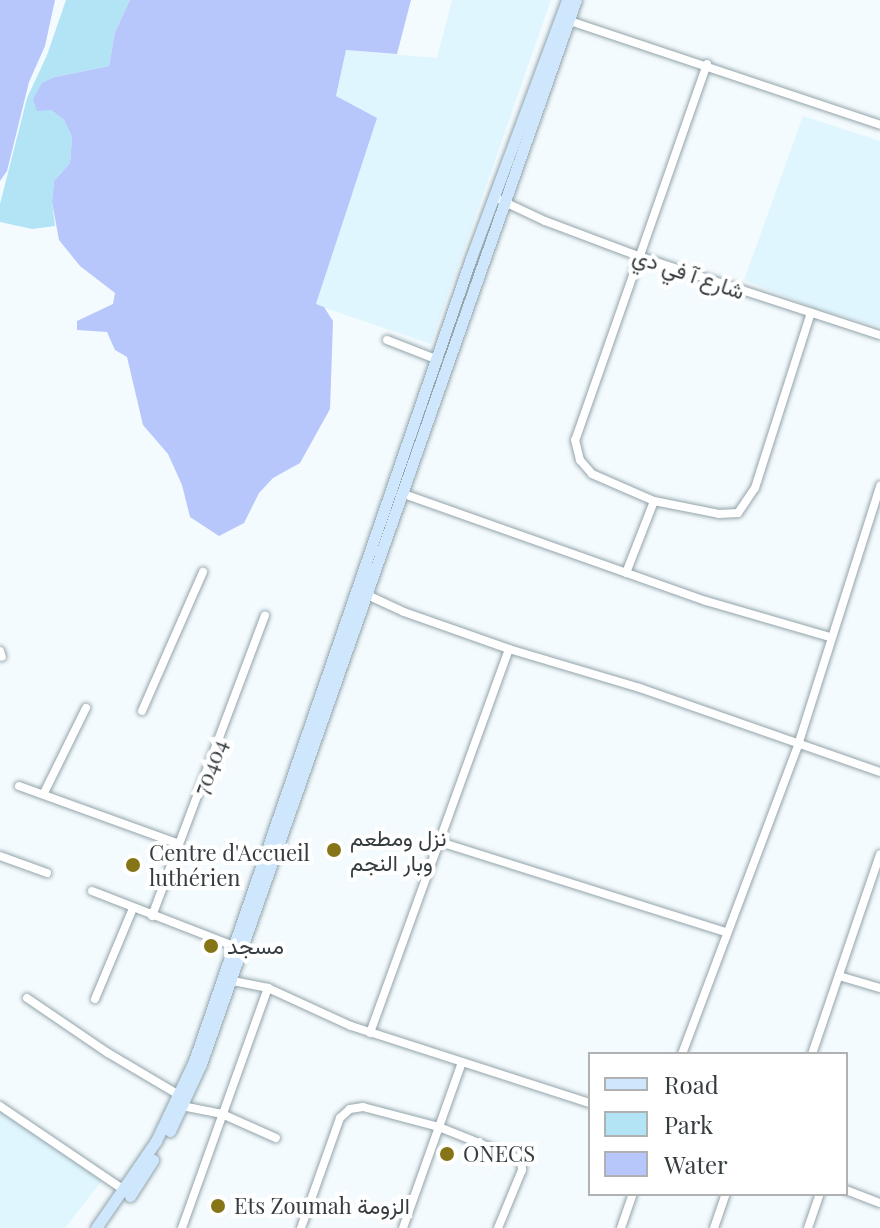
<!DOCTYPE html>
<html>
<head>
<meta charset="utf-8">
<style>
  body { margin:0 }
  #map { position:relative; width:880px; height:1228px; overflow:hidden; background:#f4fbfe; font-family:"Playfair Display",Vazirmatn,serif }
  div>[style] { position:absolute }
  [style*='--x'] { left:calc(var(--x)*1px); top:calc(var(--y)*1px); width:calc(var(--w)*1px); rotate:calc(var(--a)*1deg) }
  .built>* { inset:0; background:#e0f6fe }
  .green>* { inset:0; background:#b3e4f6 }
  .water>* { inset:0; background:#b7c6fb }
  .roads { filter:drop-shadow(0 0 2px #93a4aa) drop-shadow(0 0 2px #93a4aa) }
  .street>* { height:8px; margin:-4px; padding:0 4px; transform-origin:4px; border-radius:4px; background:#fff }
  .secondary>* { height:11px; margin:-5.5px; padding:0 5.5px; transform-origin:5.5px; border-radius:5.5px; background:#cee7fd }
  .dots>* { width:22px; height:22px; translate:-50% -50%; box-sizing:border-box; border:4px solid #fff; border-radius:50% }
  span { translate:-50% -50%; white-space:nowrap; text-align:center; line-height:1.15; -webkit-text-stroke:8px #fff; paint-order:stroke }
  .street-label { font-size:22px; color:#363d40 }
  .poi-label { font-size:22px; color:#363d40 }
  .left { translate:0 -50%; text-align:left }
  .legend { position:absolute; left:588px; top:1052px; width:260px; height:144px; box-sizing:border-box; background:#fff; border:2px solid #afb1b3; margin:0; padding:10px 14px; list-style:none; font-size:24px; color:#363d40 }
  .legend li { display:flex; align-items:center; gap:16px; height:40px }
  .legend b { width:40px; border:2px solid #afb1b3 }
</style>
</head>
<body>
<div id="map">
  <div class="built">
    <i style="clip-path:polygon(452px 0,551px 0,431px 344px,316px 305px,376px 118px,336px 97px,346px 50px,437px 58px)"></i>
    <i style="clip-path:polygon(803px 116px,880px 141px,880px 327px,814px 308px,744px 280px)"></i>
    <i style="clip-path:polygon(0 1109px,104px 1178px,65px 1228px,0 1228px)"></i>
  </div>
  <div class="green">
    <i style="clip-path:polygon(66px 0,130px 0,115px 32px,109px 66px,55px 77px,51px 110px,64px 120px,72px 137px,70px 163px,54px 181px,52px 202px,55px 226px,32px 229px,0 222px,0 204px,27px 98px,47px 55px)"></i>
  </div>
  <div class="water">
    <i style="clip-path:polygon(0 0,55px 0,45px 46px,29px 82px,7px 171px,0 181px)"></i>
    <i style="clip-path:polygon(130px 0,411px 0,397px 54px,346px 50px,336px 96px,377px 118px,316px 304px,324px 307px,333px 321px,330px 409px,300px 463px,273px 478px,259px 493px,244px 523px,219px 536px,190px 517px,182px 485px,168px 454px,143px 425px,127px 357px,115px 350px,107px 332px,77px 330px,77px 321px,113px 304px,115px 293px,80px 266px,59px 240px,52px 202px,54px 181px,70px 163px,72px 137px,64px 120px,51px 110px,37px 111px,33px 99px,42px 83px,55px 77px,109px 66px,115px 32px)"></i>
  </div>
  <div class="roads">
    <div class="street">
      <i style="--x:570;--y:21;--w:327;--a:18.5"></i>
      <i style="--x:707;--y:64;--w:398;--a:109.3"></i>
      <i style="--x:575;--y:440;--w:21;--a:76"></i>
      <i style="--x:580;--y:460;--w:18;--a:49"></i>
      <i style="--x:592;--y:474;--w:68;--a:23.5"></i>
      <i style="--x:654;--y:501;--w:66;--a:11.3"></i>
      <i style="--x:719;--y:514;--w:19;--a:-3"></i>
      <i style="--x:738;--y:513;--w:30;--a:-56"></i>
      <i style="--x:755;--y:488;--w:184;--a:-72.3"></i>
      <i style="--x:494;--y:197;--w:56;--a:25.2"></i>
      <i style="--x:545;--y:221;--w:103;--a:20.6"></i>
      <i style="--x:641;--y:257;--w:251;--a:18.1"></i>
      <i style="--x:387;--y:340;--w:55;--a:21.4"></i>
      <i style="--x:401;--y:493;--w:324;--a:19.5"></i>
      <i style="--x:706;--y:601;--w:129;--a:16.2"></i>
      <i style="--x:626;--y:573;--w:77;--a:-68.7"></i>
      <i style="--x:363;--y:593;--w:45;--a:24.9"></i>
      <i style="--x:404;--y:612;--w:111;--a:19.4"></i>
      <i style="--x:509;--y:649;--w:137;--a:16.6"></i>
      <i style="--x:640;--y:688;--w:254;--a:19.3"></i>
      <i style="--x:0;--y:651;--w:6;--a:72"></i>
      <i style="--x:142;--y:711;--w:152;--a:-66.3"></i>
      <i style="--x:19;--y:786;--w:170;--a:19.9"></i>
      <i style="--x:44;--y:793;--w:95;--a:-63.7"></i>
      <i style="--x:440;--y:842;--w:299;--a:17.5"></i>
      <i style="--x:0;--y:856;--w:50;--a:19.9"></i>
      <i style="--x:92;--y:891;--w:152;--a:21.2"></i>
      <i style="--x:152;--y:916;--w:321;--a:-69.4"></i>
      <i style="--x:839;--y:976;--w:43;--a:16.3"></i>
      <i style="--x:228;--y:980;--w:41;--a:11.3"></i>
      <i style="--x:268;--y:988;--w:91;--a:24.6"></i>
      <i style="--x:351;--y:1026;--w:251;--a:17.9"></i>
      <i style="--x:27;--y:998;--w:98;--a:34.2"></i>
      <i style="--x:108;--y:1053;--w:82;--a:30.6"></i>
      <i style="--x:95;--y:999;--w:99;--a:-67.3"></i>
      <i style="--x:370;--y:1033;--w:408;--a:-70.1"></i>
      <i style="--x:682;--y:1054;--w:333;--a:-69.4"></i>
      <i style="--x:799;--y:742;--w:269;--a:-72.4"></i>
      <i style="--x:812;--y:1054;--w:211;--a:-71.2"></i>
      <i style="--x:0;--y:1106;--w:150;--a:34.1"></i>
      <i style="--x:182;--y:1106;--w:41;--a:11.3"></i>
      <i style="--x:222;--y:1114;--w:59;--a:24"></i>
      <i style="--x:846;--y:1190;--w:36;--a:21"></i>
      <i style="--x:182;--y:1228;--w:255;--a:-70.3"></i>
      <i style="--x:301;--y:1228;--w:117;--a:-70.5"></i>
      <i style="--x:340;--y:1118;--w:13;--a:-42"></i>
      <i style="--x:350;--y:1109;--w:13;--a:-9"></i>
      <i style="--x:363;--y:1107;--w:79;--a:14.7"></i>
      <i style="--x:439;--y:1127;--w:88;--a:21.9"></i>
      <i style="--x:521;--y:1160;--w:10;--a:84"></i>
      <i style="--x:522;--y:1170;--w:63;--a:112.5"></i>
      <i style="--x:403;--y:1228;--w:176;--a:-70.4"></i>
      <i style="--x:621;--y:1228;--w:36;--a:-71"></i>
      <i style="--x:714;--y:1228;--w:36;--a:-71"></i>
      <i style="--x:808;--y:1228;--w:36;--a:-71"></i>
    </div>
    <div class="secondary">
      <i style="--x:170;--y:1131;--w:74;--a:-65.2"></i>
      <i style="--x:201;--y:1064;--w:1128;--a:-70.59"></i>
      <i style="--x:130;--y:1196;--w:43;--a:-57.4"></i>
      <i style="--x:96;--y:1228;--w:106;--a:-55.4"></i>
      <i style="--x:156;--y:1141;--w:89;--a:-64.6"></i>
      <i style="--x:194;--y:1061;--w:849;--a:-70.97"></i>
      <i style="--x:471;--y:258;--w:275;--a:-69.6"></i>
    </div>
  </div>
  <div class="dots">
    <i style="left:334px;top:850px;background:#867517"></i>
    <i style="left:133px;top:865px;background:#867517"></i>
    <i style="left:211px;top:946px;background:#867517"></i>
    <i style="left:447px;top:1154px;background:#867517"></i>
    <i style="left:218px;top:1206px;background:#867517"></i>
  </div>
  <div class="street-label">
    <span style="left:689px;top:273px;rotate:19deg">شارع آ في دي</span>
    <span style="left:210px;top:767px;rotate:-69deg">70404</span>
  </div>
  <div class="poi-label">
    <span class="left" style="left:350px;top:850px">نزل ومطعم<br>وبار النجم</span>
    <span class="left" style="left:149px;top:865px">Centre d'Accueil<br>luthérien</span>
    <span class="left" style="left:227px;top:946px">مسجد</span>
    <span class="left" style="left:463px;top:1154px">ONECS</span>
    <span class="left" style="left:234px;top:1206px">Ets Zoumah الزومة</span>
  </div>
  <ul class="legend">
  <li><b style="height:10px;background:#cee7fd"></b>Road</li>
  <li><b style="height:22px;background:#b3e4f6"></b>Park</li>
  <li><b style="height:22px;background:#b7c6fb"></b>Water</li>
  </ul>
</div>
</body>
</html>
